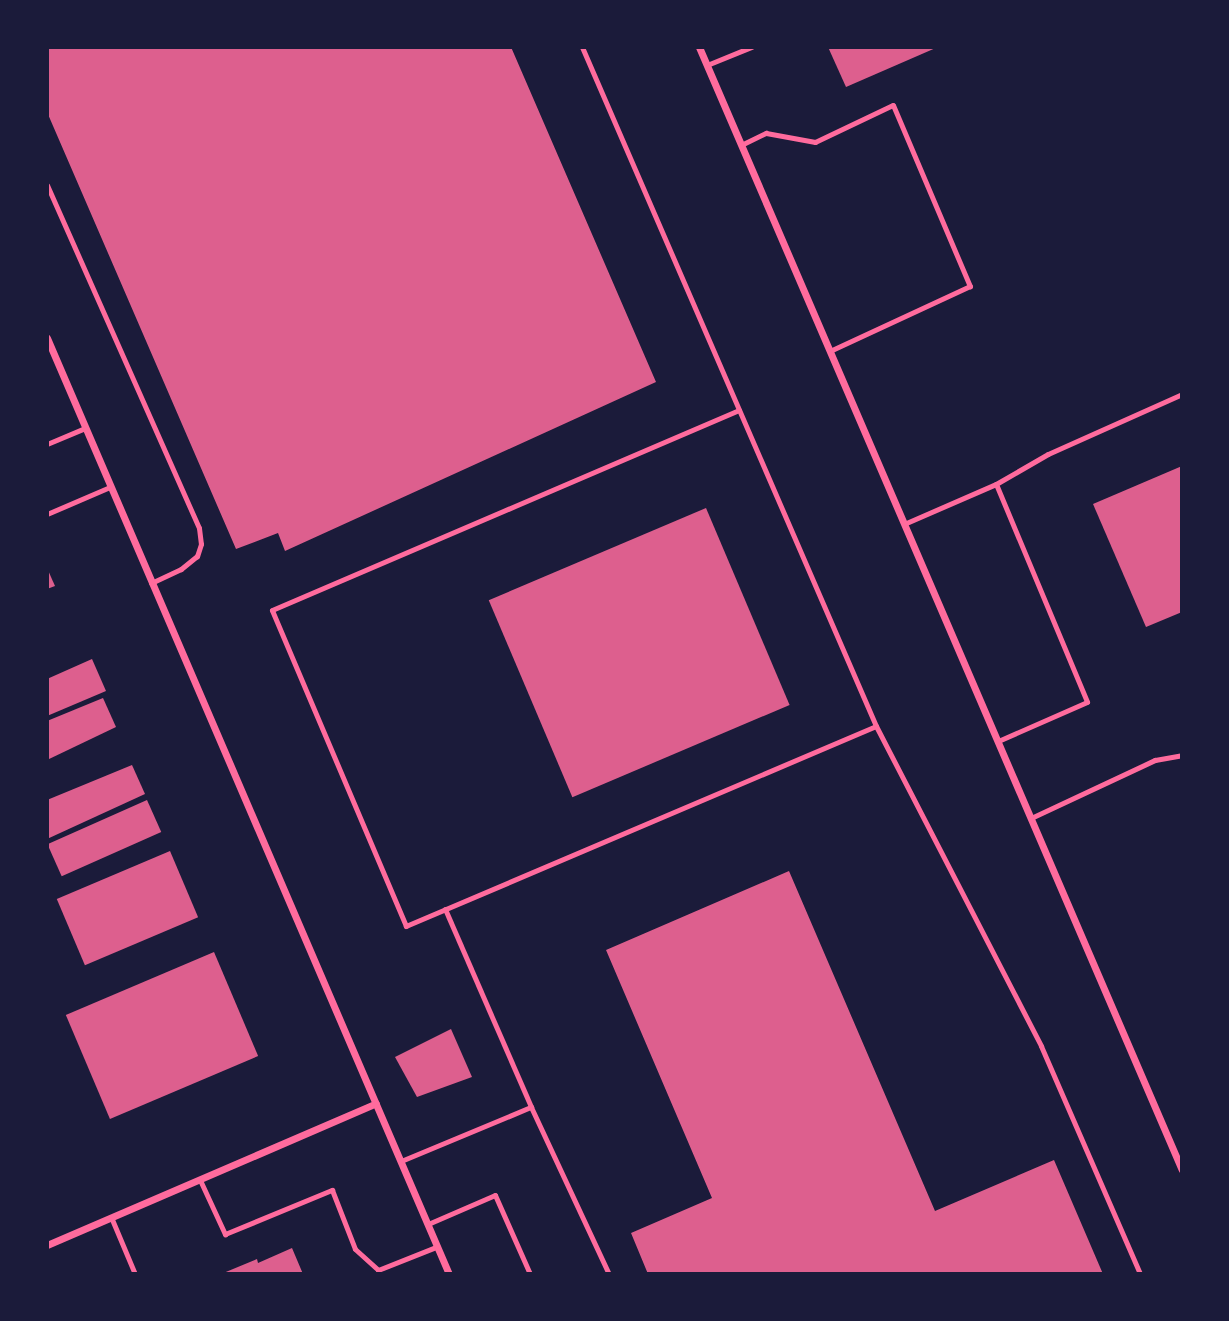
<!DOCTYPE html>
<html>
<head>
<meta charset="utf-8">
<style>
  body { margin:0 }
  #map { position:relative; width:1229px; height:1321px; overflow:hidden; background:#1b1b3a; font-family:Signika,sans-serif }
  div>[style] { position:absolute }
  [style*='--x'] { left:calc(var(--x)*1px); top:calc(var(--y)*1px); width:calc(var(--w)*1px); rotate:calc(var(--a)*1deg) }
  .building>* { inset:0; background:#dd5f8e; transform-origin:0 0 }
  .service>* { height:5px; margin:-2.5px; padding:0 2.5px; transform-origin:2.5px; border-radius:2.5px; background:#ff6b9d }
  .minor>* { height:7px; margin:-3.5px; padding:0 3.5px; transform-origin:3.5px; border-radius:3.5px; background:#ff6b9d }
  span { translate:-50% -50%; white-space:nowrap; text-align:center; line-height:1.15; -webkit-text-stroke:7px #1b1b3a; paint-order:stroke }
  .frame { position:absolute; inset:0; border:49px solid #1b1b3a; pointer-events:none }
</style>
</head>
<body>
<div id="map">
  <div class="building">
    <i style="clip-path:polygon(47px 47px,511px 47px,656px 382px,285px 551px,278px 533px,236px 549px,47px 112px)"></i>
    <i style="clip-path:polygon(828px 47px,938px 47px,846px 87px)"></i>
    <i style="clip-path:polygon(1182px 466px,1182px 612px,1146px 627px,1093px 504px)"></i>
    <i style="left:706px;top:508px;width:214px;height:236px;rotate:67deg"></i>
    <i style="clip-path:polygon(47px 568px,55px 586px,47px 589px)"></i>
    <i style="clip-path:polygon(92px 659px,106px 691px,47px 716px,47px 679px)"></i>
    <i style="clip-path:polygon(103px 698px,116px 727px,47px 760px,47px 721px)"></i>
    <i style="clip-path:polygon(132px 765px,145px 794px,47px 839px,47px 800px)"></i>
    <i style="left:147px;top:800px;width:35px;height:109px;rotate:66deg"></i>
    <i style="left:170px;top:851px;width:72px;height:123px;rotate:67deg"></i>
    <i style="clip-path:polygon(789px 871px,935px 1211px,1054px 1160px,1103px 1274px,648px 1274px,631px 1233px,712px 1198px,606px 950px)"></i>
    <i style="left:214px;top:952px;width:113px;height:161px;rotate:67deg"></i>
    <i style="clip-path:polygon(451px 1029px,472px 1077px,417px 1097px,395px 1057px)"></i>
    <i style="clip-path:polygon(292px 1248px,303px 1274px,221px 1274px,257px 1259px,258px 1263px)"></i>
  </div>
  <div class="service">
    <i style="--x:582;--y:47;--w:740;--a:66.59"></i>
    <i style="--x:876;--y:726;--w:511;--a:156.95"></i>
    <i style="--x:406;--y:926;--w:343;--a:-113"></i>
    <i style="--x:272;--y:610;--w:508;--a:-23.18"></i>
    <i style="--x:707;--y:65;--w:48;--a:-22.2"></i>
    <i style="--x:741;--y:145;--w:28;--a:-26"></i>
    <i style="--x:766;--y:133;--w:50;--a:10.4"></i>
    <i style="--x:815;--y:142;--w:86;--a:-25.4"></i>
    <i style="--x:893;--y:105;--w:197;--a:67"></i>
    <i style="--x:970;--y:286;--w:154;--a:155.1"></i>
    <i style="--x:47;--y:185;--w:375;--a:66.1"></i>
    <i style="--x:199;--y:528;--w:16;--a:83"></i>
    <i style="--x:201;--y:544;--w:13;--a:108"></i>
    <i style="--x:197;--y:556;--w:21;--a:141"></i>
    <i style="--x:181;--y:569;--w:33;--a:155"></i>
    <i style="--x:47;--y:444;--w:41;--a:-22.8"></i>
    <i style="--x:996;--y:484;--w:60;--a:-30"></i>
    <i style="--x:1048;--y:454;--w:147;--a:-24.1"></i>
    <i style="--x:47;--y:514;--w:69;--a:-23.2"></i>
    <i style="--x:904;--y:524;--w:100;--a:-23.5"></i>
    <i style="--x:996;--y:484;--w:236;--a:67.3"></i>
    <i style="--x:1087;--y:702;--w:97;--a:156.3"></i>
    <i style="--x:876;--y:726;--w:360;--a:62.7"></i>
    <i style="--x:1041;--y:1046;--w:249;--a:66.5"></i>
    <i style="--x:1031;--y:818;--w:137;--a:-25.1"></i>
    <i style="--x:1155;--y:760;--w:27;--a:-10"></i>
    <i style="--x:445;--y:909;--w:216;--a:66.5"></i>
    <i style="--x:401;--y:1161;--w:141;--a:-22.6"></i>
    <i style="--x:531;--y:1107;--w:184;--a:65"></i>
    <i style="--x:200;--y:1180;--w:60;--a:65.2"></i>
    <i style="--x:225;--y:1234;--w:116;--a:-22.4"></i>
    <i style="--x:332;--y:1190;--w:63;--a:68.7"></i>
    <i style="--x:355;--y:1249;--w:31;--a:42"></i>
    <i style="--x:378;--y:1270;--w:62;--a:-21.6"></i>
    <i style="--x:111;--y:1217;--w:62;--a:67.2"></i>
    <i style="--x:428;--y:1224;--w:73;--a:-23.4"></i>
    <i style="--x:495;--y:1195;--w:86;--a:66.1"></i>
  </div>
  <div class="minor">
    <i style="--x:699;--y:47;--w:1222;--a:66.73"></i>
    <i style="--x:47;--y:338;--w:1019;--a:66.76"></i>
    <i style="--x:47;--y:1245;--w:358;--a:-23.3"></i>
  </div>
  <div class="frame"></div>
</div>
</body>
</html>
